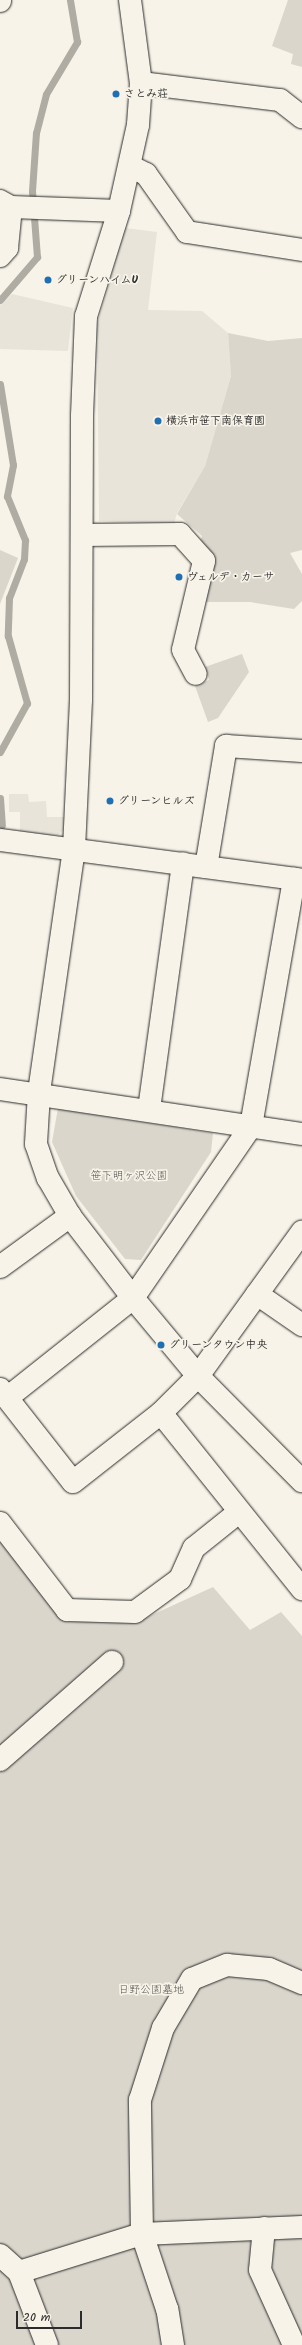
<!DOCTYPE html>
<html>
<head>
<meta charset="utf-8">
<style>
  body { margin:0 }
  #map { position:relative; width:302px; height:2345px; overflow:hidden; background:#f7f3e8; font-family:Kalam,"Klee One",sans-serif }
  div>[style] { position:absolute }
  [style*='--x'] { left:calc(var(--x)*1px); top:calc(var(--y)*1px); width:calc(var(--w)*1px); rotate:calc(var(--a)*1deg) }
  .built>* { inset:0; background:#e8e4da }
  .green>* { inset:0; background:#dad6cc }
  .stream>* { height:7px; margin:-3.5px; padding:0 3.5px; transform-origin:3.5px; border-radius:3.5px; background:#afaca4 }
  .roads { filter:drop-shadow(0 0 1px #2b2b2b) drop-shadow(0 0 1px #2b2b2b) }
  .minor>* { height:22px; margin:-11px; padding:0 11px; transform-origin:11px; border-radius:11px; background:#f7f3e8 }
  .dots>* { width:11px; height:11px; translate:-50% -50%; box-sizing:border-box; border:2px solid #f7f3e8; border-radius:50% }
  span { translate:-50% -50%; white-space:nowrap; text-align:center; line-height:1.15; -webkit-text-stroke:3.5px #f7f3e8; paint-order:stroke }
  .poi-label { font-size:11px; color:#2b2b2b; font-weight:700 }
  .left { translate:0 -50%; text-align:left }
  .park-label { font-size:11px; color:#575653 }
  .scale { position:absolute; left:16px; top:2311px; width:66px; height:18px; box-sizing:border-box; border:2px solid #2b2b2b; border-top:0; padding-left:5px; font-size:12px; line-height:14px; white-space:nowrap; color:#2b2b2b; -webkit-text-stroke:3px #f7f3e8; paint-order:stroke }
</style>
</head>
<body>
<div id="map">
  <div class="built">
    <i style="clip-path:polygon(125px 228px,157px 232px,148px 310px,202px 311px,228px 333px,231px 376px,205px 466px,177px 513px,174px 524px,99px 521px,97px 324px)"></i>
    <i style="clip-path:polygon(12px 294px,73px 308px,68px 351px,0 349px,0 306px)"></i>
    <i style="clip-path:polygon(9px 794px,28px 794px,29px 802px,46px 801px,47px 817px,66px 817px,66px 827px,58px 835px,20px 835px,20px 812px,9px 812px)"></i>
  </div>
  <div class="green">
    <i style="clip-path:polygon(288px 0,302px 0,302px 67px,291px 64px,293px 54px,272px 46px)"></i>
    <i style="clip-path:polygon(228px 333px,268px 341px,302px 338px,302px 550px,290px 553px,302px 574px,302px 601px,294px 609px,250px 602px,205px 602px,215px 555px,198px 547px,202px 536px,177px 514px,205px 466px,231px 376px)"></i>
    <i style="clip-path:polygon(0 550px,18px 558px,0 604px)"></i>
    <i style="clip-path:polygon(242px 654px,249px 672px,218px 718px,208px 722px,195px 686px,209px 680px,205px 667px)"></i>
    <i style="clip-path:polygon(58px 1108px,213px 1133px,211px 1152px,141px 1260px,125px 1259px,76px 1196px,52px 1142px)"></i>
    <i style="clip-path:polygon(0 1534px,63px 1619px,143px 1619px,213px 1587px,250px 1630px,281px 1612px,302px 1636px,302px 2345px,0 2345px)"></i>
  </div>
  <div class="stream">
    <i style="--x:0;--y:300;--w:57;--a:-49.3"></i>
    <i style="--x:37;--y:257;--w:66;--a:-94.3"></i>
    <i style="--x:32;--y:191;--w:58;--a:-86.1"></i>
    <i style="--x:36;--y:133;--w:40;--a:-75.6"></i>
    <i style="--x:46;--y:94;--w:61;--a:-59.2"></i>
    <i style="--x:77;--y:42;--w:43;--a:-99.5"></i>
    <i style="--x:0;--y:384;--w:82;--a:80.9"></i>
    <i style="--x:13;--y:465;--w:32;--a:101"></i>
    <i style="--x:7;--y:496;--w:48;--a:67.8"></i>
    <i style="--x:25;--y:540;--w:19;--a:93"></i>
    <i style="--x:24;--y:559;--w:42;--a:111"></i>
    <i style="--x:9;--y:598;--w:38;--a:92"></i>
    <i style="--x:8;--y:636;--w:70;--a:74.2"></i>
    <i style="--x:27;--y:703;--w:56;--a:118.9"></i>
    <i style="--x:0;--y:798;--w:27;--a:86"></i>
  </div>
  <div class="roads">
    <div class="minor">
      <i style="--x:130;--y:0;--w:84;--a:82.5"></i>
      <i style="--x:141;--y:83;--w:42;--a:94.1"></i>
      <i style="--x:138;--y:125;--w:88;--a:102.5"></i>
      <i style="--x:119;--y:211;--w:110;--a:107.4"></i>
      <i style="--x:86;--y:316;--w:100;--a:92.3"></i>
      <i style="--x:82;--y:416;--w:284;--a:90.2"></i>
      <i style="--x:81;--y:700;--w:149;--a:92.7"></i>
      <i style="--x:74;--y:849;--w:246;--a:98.2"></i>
      <i style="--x:39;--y:1093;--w:51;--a:93.4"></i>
      <i style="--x:36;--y:1144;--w:36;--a:71"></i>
      <i style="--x:48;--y:1178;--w:44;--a:59.9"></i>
      <i style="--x:70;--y:1216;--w:103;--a:52.5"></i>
      <i style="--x:133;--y:1298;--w:102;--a:50.2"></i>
      <i style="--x:198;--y:1376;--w:148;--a:45.3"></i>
      <i style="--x:0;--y:1;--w:1;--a:-90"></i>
      <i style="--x:141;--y:83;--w:140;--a:7"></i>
      <i style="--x:280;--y:100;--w:28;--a:38"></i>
      <i style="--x:130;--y:166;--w:18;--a:27"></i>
      <i style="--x:146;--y:174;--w:71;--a:54.7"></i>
      <i style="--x:187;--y:232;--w:116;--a:8.9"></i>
      <i style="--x:0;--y:201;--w:13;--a:29"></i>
      <i style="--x:11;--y:207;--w:108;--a:2.1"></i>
      <i style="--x:0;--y:256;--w:11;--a:-49"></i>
      <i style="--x:7;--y:248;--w:41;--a:-84.4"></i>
      <i style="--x:82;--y:535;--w:98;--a:-0.6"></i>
      <i style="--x:180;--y:534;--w:36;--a:48"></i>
      <i style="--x:204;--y:561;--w:91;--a:103.3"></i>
      <i style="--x:183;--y:650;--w:27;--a:62"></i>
      <i style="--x:0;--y:840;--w:305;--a:7.5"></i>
      <i style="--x:206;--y:867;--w:123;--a:-80.6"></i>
      <i style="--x:226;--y:746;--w:76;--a:3.8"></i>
      <i style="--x:0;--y:1089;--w:305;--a:8.5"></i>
      <i style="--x:149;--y:1109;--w:248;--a:-82.1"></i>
      <i style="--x:0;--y:1267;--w:87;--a:-36.1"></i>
      <i style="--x:257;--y:1294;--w:55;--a:34.6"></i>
      <i style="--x:0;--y:1389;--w:118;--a:51.9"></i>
      <i style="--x:73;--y:1482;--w:112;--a:-38.1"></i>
      <i style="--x:161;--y:1413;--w:52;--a:-45"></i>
      <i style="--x:198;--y:1376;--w:178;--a:-54.2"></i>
      <i style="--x:7;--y:1398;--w:161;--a:-38.4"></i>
      <i style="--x:133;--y:1298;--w:209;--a:-55.5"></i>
      <i style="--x:251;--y:1126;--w:251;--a:-80.1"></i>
      <i style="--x:161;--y:1413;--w:226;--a:51.3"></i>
      <i style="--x:0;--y:1523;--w:110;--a:52.4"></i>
      <i style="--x:67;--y:1610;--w:68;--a:1.7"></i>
      <i style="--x:135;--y:1612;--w:56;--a:-36.3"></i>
      <i style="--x:180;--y:1579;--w:34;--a:-66"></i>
      <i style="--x:194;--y:1548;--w:58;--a:-38.7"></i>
      <i style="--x:0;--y:1760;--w:149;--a:-41.2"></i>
      <i style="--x:264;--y:2228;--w:42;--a:95.4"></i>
      <i style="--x:260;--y:2270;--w:82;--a:65.6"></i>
      <i style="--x:0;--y:2255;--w:25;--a:42"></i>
      <i style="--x:19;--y:2272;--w:129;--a:-17.2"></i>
      <i style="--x:142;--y:2234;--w:160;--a:-2.5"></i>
      <i style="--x:19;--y:2272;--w:78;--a:69"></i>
      <i style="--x:173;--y:2345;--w:36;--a:-99"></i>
      <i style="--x:167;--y:2309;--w:79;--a:-108.4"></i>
      <i style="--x:142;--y:2234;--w:134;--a:-90.9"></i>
      <i style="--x:140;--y:2100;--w:76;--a:-72.3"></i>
      <i style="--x:163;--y:2028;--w:57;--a:-59.4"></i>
      <i style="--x:192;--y:1979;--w:38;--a:-22"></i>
      <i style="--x:227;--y:1965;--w:42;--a:5.4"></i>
      <i style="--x:269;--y:1969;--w:36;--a:23"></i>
    </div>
  </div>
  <div class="dots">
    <i style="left:116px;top:94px;background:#1f6fb2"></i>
    <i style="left:48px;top:280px;background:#1f6fb2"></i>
    <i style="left:158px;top:421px;background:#1f6fb2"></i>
    <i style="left:179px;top:577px;background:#1f6fb2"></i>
    <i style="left:110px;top:801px;background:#1f6fb2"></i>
    <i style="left:161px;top:1345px;background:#1f6fb2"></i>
  </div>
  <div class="poi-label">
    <span class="left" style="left:124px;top:94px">さとみ荘</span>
    <span class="left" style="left:56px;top:280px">グリーンハイムU</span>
    <span class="left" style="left:166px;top:421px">横浜市笹下南保育園</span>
    <span class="left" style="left:187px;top:577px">ヴェルデ・カーサ</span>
    <span class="left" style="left:118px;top:801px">グリーンヒルズ</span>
    <span class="left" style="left:169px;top:1345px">グリーンタウン中央</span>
  </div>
  <div class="park-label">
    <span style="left:129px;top:1176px">笹下明ヶ沢公園</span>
    <span style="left:151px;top:1990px">日野公園墓地</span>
  </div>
  <div class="scale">20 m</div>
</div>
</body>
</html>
